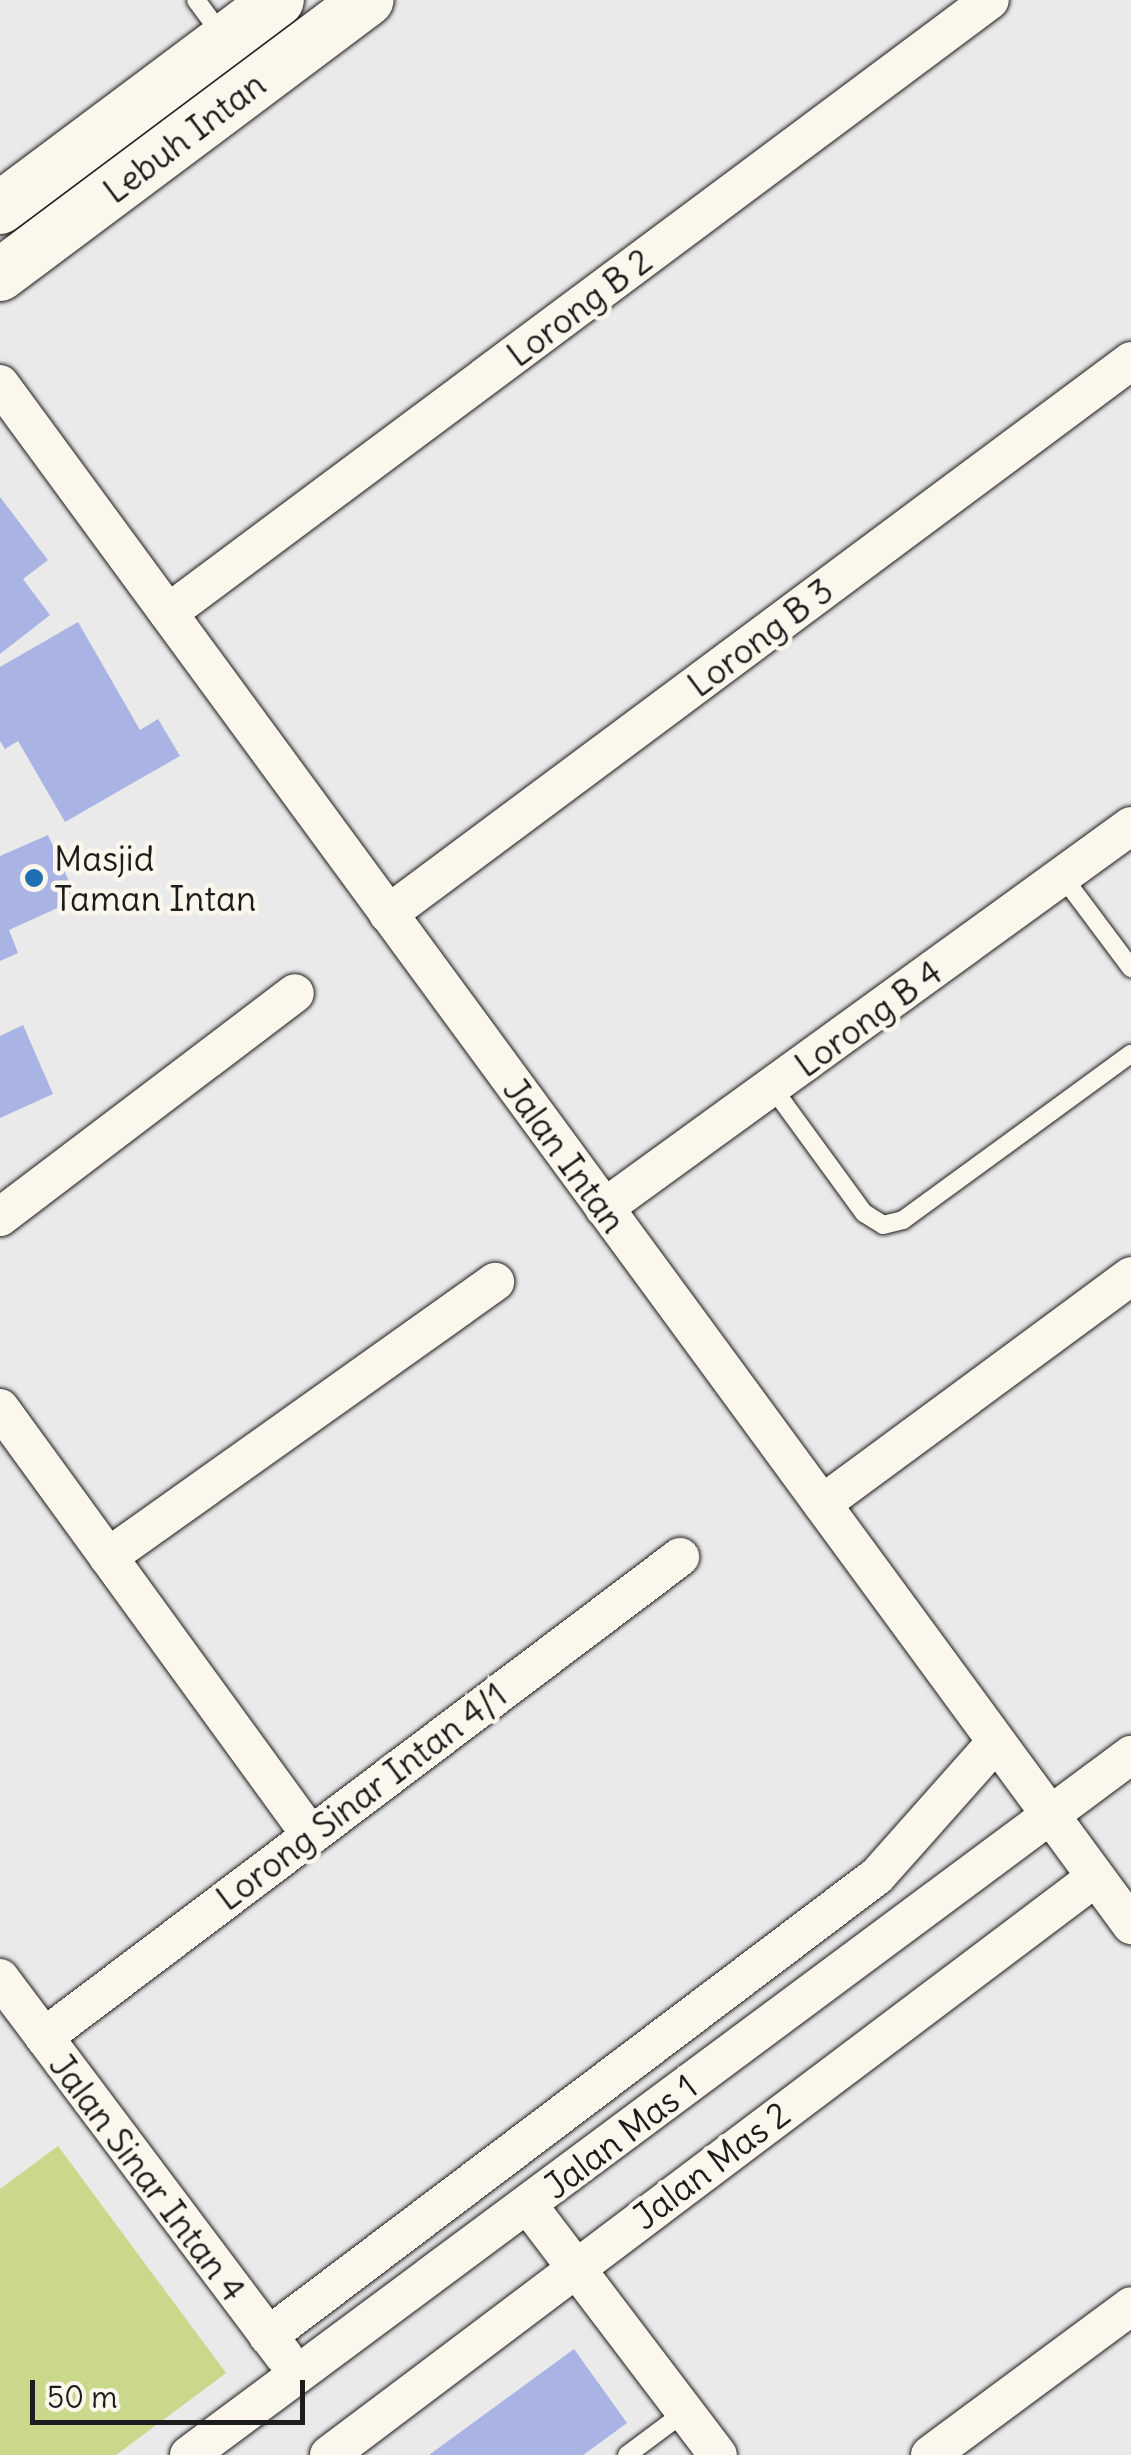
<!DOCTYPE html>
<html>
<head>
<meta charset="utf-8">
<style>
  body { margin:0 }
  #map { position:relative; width:1131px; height:2455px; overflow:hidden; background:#ebeaea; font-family:Delius,sans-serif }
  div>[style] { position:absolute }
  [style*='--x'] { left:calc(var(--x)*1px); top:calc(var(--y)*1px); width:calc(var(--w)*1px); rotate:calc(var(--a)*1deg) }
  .green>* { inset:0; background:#c9d88b }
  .building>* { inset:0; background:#a9b4e4 }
  .roads { filter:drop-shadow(0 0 2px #1c1c1c) drop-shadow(0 0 2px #1c1c1c) }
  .lane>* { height:18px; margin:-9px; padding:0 9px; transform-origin:9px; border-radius:9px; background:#fbf7ec }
  .street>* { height:38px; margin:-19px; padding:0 19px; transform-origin:19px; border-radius:19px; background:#fbf7ec }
  .secondary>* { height:52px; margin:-26px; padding:0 26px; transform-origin:26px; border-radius:26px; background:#fbf7ec }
  .dots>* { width:28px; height:28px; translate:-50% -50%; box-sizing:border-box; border:5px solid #fbf7ec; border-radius:50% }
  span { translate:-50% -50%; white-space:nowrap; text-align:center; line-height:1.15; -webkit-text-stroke:9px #fbf7ec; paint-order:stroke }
  .street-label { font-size:35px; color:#1c1c1c }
  .poi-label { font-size:35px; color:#1c1c1c }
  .left { translate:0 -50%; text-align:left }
  .scale { position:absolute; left:30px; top:2380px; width:275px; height:45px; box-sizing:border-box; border:5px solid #1c1c1c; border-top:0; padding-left:12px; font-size:30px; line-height:35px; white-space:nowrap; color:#1c1c1c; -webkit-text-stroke:8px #fbf7ec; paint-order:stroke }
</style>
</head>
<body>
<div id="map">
  <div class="green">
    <i style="clip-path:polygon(58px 2146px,226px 2373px,116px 2455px,0 2455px,0 2189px)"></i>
  </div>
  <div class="building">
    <i style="clip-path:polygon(0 497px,48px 560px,23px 579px,50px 615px,0 654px)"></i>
    <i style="clip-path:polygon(78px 622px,140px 730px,158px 719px,180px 756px,65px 822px,18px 741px,5px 749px,0 741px,0 667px)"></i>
    <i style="clip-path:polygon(48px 835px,77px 899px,9px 930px,18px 953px,0 961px,0 856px)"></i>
    <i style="clip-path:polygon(23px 1025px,53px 1094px,0 1118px,0 1036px)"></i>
    <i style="clip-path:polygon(574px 2349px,627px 2423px,597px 2445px,583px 2455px,429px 2455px)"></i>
  </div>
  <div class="roads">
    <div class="lane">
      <i style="--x:196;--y:0;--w:44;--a:53.4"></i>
      <i style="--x:1063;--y:877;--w:114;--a:53.2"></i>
      <i style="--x:772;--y:1087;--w:156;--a:53.9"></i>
      <i style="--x:864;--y:1213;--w:22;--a:32"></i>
      <i style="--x:883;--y:1225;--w:21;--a:-14"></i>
      <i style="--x:903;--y:1220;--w:282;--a:-36.1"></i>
      <i style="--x:627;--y:2455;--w:72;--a:-36.6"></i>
    </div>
    <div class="street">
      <i style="--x:0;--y:384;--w:1912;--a:53.72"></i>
      <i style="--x:168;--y:613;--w:1025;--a:-36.71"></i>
      <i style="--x:388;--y:914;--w:926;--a:-36.66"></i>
      <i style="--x:604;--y:1208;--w:651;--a:-35.94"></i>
      <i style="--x:0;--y:1217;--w:370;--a:-37.2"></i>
      <i style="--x:0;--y:1408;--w:525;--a:53.98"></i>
      <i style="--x:822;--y:1504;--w:384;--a:-36.4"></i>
      <i style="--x:108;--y:1557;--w:475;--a:-35.4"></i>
      <i style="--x:0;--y:1978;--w:473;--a:53.1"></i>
      <i style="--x:44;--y:2037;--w:797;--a:-37.04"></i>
      <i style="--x:528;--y:2205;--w:314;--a:52.8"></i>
      <i style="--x:268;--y:2336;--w:763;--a:-37.07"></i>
      <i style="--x:877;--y:1876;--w:179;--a:-48.4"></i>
      <i style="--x:189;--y:2455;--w:1174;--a:-36.62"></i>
      <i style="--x:329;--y:2455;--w:960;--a:-37"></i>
      <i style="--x:930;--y:2455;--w:250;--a:-36.5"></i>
    </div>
    <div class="secondary">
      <i style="--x:0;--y:208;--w:347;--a:-36.8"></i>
      <i style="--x:0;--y:275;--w:459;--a:-36.8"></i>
    </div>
  </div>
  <div class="dots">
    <i style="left:34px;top:878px;background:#1f6fb2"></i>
  </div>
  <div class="street-label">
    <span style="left:184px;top:137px;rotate:-37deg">Lebuh Intan</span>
    <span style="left:579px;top:307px;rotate:-37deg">Lorong B 2</span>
    <span style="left:760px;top:637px;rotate:-37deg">Lorong B 3</span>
    <span style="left:868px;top:1018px;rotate:-36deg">Lorong B 4</span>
    <span style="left:565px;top:1155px;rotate:54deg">Jalan Intan</span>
    <span style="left:361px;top:1796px;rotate:-37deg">Lorong Sinar Intan 4/1</span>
    <span style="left:620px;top:2136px;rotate:-37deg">Jalan Mas 1</span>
    <span style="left:711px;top:2165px;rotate:-37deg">Jalan Mas 2</span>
    <span style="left:148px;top:2177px;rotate:53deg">Jalan Sinar Intan 4</span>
  </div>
  <div class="poi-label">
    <span class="left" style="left:54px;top:878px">Masjid<br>Taman Intan</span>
  </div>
  <div class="scale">50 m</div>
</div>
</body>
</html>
